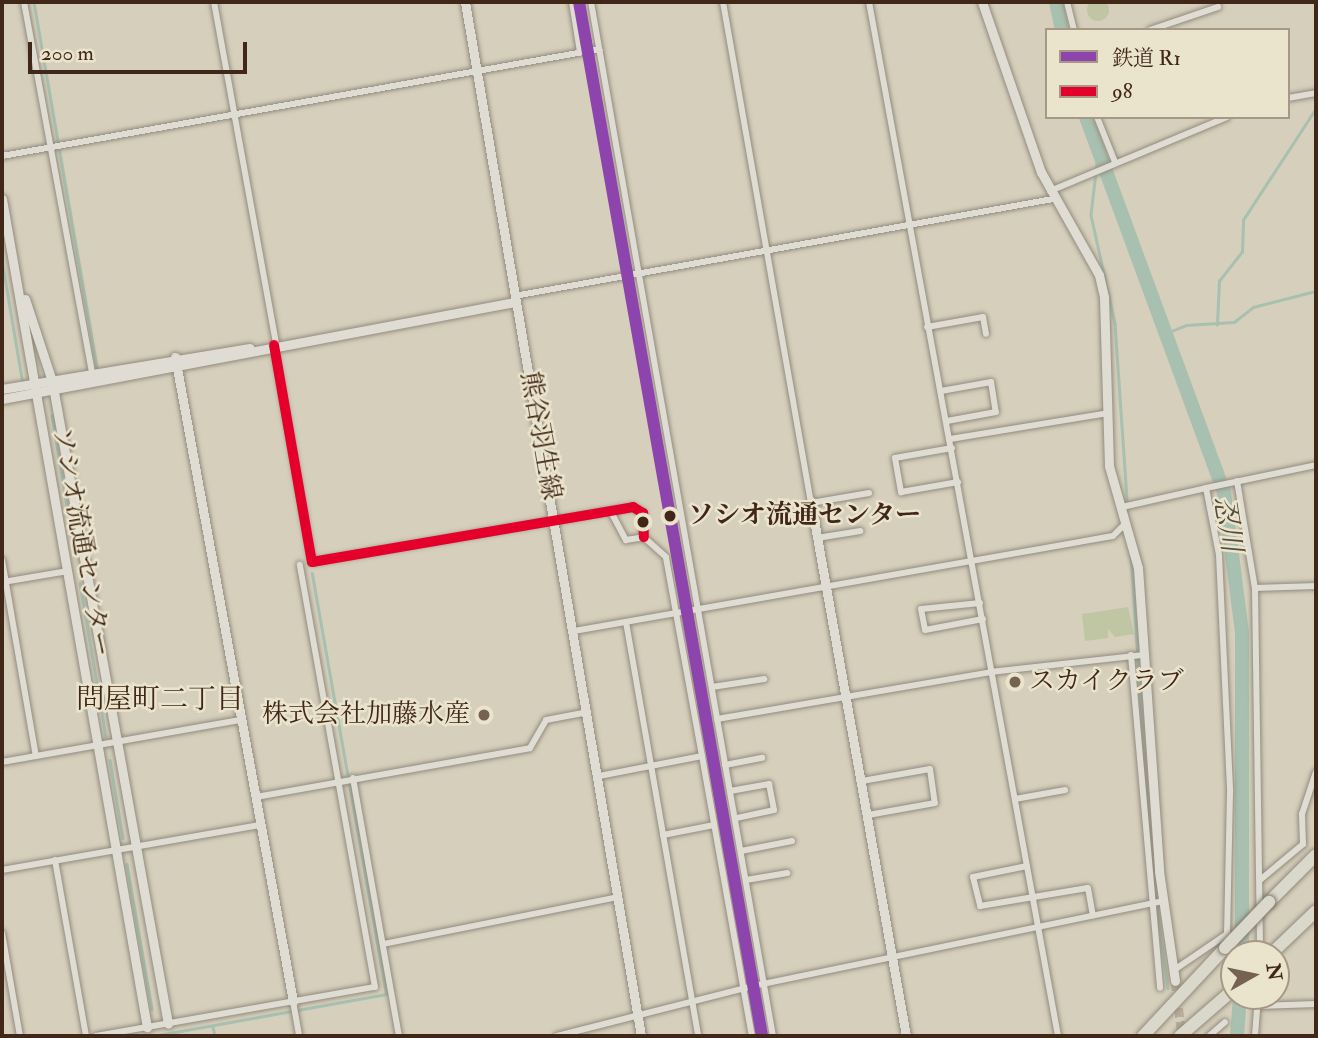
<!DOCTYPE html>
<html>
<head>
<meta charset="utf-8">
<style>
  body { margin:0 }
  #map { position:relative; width:1318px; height:1038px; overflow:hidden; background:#d6cfbc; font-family:"IM FELL Double Pica","Noto Serif JP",serif }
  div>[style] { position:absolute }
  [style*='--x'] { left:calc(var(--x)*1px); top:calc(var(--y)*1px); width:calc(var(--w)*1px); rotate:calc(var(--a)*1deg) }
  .green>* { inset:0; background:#c0c6a3 }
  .round { border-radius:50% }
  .stream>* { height:2.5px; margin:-1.25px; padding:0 1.25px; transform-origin:1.25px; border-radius:1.25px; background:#a8c0b0 }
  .river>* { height:14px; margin:-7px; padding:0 7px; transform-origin:7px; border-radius:7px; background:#a8c0b0 }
  .secondary-tunnel>* { height:9px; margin-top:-4.5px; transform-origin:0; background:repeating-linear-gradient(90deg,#b8ad9b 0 9px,transparent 0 13.5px) }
  .roads { filter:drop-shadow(0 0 2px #928b7e) drop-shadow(0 0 2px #928b7e) }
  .street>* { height:6px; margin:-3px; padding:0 3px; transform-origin:3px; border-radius:3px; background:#dfddd3 }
  .secondary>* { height:9px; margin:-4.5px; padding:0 4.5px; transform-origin:4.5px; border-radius:4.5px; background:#dfddd3 }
  .highway>* { height:12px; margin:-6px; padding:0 6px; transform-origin:6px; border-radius:6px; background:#dad7cb }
  .bridges { filter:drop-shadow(0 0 2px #7d7569) drop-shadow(0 0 2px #7d7569) }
  .highway-bridge>* { height:12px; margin:-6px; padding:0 6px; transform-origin:6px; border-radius:6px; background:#dad7cb }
  .bus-1>* { height:10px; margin:-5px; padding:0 5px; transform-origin:5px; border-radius:5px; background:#e4002b }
  .rail-1>* { height:12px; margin:-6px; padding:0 6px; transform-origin:6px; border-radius:6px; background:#8e44ad }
  .dots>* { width:19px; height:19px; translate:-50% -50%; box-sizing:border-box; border:4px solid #ebe4cd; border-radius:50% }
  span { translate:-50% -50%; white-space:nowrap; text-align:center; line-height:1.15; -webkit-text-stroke:5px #ebe4cd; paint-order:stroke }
  .street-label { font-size:26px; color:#412718 }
  .stop-label { font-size:26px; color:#412718; font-weight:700 }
  .left { translate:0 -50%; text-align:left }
  .poi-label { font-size:26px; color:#412718 }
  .right { translate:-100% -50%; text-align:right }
  .water-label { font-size:28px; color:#564c3d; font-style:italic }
  .neighbourhood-label { font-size:28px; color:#412718 }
  .frame { position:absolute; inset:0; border:4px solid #412718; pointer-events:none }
  .legend { position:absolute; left:1045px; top:28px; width:245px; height:91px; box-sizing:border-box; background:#ebe4cd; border:2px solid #a79885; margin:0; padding:9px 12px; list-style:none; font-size:21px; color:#412718 }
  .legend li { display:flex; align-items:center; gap:14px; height:35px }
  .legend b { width:35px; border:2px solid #a79885 }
  .north { position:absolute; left:1220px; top:940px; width:70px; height:70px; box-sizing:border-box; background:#ebe4cd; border:2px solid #a79885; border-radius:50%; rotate:81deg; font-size:19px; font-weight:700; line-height:28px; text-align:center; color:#412718 }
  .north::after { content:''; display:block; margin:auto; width:24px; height:32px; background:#756251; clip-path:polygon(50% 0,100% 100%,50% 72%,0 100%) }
  .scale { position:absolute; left:28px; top:42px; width:219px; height:32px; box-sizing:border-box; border:4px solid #412718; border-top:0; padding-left:9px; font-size:21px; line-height:24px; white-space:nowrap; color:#412718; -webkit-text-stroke:5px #ebe4cd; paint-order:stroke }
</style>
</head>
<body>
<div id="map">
  <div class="green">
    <i class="round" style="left:1087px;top:-1px;width:22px;height:22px"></i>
    <i style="clip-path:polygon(1128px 607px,1134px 634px,1115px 637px,1108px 629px,1108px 638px,1085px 641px,1082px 614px)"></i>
  </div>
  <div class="stream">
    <i style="--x:34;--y:2;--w:371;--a:80.2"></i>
    <i style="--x:1098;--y:156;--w:59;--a:96.8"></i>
    <i style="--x:1091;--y:215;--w:111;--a:77.5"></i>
    <i style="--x:1115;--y:323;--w:177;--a:86.1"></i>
    <i style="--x:2;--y:260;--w:126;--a:80.4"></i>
    <i style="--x:1217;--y:325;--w:44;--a:-87.4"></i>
    <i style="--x:1219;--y:281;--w:37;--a:-52"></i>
    <i style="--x:1242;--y:252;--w:32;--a:-88"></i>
    <i style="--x:1243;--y:220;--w:134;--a:-56.9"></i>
    <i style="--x:1169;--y:332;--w:18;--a:-22"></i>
    <i style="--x:1186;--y:325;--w:48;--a:-3.6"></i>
    <i style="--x:1234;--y:322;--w:24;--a:-38"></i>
    <i style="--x:1253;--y:307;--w:65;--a:-14.3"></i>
    <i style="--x:52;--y:415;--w:143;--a:80.7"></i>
    <i style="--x:1131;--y:556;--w:277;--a:86.1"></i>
    <i style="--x:80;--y:583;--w:156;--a:80.4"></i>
    <i style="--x:110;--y:760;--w:79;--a:80.5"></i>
    <i style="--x:127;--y:864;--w:147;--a:80.2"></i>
    <i style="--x:1155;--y:895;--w:94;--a:82"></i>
    <i style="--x:213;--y:1027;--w:9;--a:77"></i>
    <i style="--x:153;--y:1036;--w:237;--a:-10.2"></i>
    <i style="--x:386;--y:994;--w:427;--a:-100"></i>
  </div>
  <div class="river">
    <i style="--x:1056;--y:2;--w:29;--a:78"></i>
    <i style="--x:1086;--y:117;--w:400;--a:69.8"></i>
    <i style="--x:1224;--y:492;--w:142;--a:82.7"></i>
    <i style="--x:1242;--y:633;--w:321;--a:90"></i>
    <i style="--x:1237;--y:1036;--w:40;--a:-85.7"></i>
  </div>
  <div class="secondary-tunnel">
    <i style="--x:1175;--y:981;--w:55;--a:82.7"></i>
  </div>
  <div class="roads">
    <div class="street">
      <i style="--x:24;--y:2;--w:378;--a:79.6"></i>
      <i style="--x:214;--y:2;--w:348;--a:79.7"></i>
      <i style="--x:572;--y:2;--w:51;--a:80.9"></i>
      <i style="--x:591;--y:2;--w:1050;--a:80.02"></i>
      <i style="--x:723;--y:2;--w:509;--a:80.04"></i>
      <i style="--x:811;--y:503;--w:59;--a:-9.8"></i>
      <i style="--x:869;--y:2;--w:1051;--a:79.64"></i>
      <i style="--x:1067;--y:2;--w:29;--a:76"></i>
      <i style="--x:1150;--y:30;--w:72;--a:-18.7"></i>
      <i style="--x:1288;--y:98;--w:28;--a:-10"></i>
      <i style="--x:1097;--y:117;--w:48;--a:68.2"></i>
      <i style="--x:2;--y:156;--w:607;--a:-10.14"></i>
      <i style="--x:1050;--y:191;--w:192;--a:-22.7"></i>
      <i style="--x:514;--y:296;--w:548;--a:-10.2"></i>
      <i style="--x:927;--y:327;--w:57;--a:-10.1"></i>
      <i style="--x:983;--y:317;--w:17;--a:80"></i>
      <i style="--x:274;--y:346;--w:219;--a:80"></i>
      <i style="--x:312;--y:562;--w:326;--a:-9.7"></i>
      <i style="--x:633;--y:507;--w:12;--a:31"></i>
      <i style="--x:643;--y:513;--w:24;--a:88"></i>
      <i style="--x:941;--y:391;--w:51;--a:-10.2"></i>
      <i style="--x:991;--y:382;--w:30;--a:81"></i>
      <i style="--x:996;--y:412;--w:50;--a:169.6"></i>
      <i style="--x:950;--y:439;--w:160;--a:-9.3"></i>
      <i style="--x:952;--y:448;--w:58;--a:170"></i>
      <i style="--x:895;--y:458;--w:35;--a:80"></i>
      <i style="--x:901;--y:492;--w:58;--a:-10"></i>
      <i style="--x:1237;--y:481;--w:109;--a:80.5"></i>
      <i style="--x:1255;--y:588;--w:366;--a:89.2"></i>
      <i style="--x:1206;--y:488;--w:112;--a:-11.8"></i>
      <i style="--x:1122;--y:507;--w:86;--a:-12.7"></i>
      <i style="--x:1206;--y:488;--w:68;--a:79"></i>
      <i style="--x:1219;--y:555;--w:237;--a:87.3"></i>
      <i style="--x:1230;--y:792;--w:142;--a:91.2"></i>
      <i style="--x:1227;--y:934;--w:64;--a:145.8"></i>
      <i style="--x:611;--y:512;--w:32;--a:62"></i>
      <i style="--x:626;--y:540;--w:18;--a:-9"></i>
      <i style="--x:817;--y:538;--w:44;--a:-9.2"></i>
      <i style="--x:2;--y:560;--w:199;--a:80.2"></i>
      <i style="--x:3;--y:582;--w:66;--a:-9.6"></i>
      <i style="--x:1255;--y:588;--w:61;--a:-1.9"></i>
      <i style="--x:980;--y:603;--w:59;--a:174.2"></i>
      <i style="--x:921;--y:609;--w:21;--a:79"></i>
      <i style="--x:925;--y:630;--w:59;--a:-10.7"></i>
      <i style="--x:626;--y:622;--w:420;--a:80.1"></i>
      <i style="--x:574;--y:631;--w:547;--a:-10"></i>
      <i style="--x:1113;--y:536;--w:17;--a:-45"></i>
      <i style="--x:1131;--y:655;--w:334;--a:85"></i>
      <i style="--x:712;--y:687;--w:53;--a:-8.7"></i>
      <i style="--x:717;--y:719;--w:278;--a:-9.7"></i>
      <i style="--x:991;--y:672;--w:153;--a:-6.4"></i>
      <i style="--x:702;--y:756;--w:284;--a:79.9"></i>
      <i style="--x:2;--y:762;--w:243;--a:-10"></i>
      <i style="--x:725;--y:765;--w:38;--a:-11"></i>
      <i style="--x:599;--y:776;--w:105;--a:-11"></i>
      <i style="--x:702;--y:756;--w:202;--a:-100.3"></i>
      <i style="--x:666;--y:557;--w:30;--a:-138"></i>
      <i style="--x:353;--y:778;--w:262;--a:79.9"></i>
      <i style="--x:862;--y:781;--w:69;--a:-10"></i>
      <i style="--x:930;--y:769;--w:34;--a:82"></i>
      <i style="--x:935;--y:803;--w:68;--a:169.8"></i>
      <i style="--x:730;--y:791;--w:40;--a:-10"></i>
      <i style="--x:769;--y:784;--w:26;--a:79"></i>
      <i style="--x:774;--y:810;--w:40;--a:168"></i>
      <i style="--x:256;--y:797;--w:278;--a:-10.1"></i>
      <i style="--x:530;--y:748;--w:32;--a:-60"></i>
      <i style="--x:546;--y:720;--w:43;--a:-10.8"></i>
      <i style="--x:1015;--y:799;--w:51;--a:-10.2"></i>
      <i style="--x:663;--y:835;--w:52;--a:-11.1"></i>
      <i style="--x:741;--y:851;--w:52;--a:-11.1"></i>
      <i style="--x:55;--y:860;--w:179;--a:80"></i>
      <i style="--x:1027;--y:866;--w:55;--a:168.5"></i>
      <i style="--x:973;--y:877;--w:30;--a:76"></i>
      <i style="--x:980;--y:906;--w:109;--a:-9.5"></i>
      <i style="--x:1088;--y:888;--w:28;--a:80"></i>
      <i style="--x:2;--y:870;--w:263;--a:-9.9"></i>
      <i style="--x:746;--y:880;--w:42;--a:-9.7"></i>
      <i style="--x:1260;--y:880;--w:56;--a:-39.9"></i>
      <i style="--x:1303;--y:844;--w:30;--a:-92"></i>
      <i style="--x:1302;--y:814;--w:44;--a:-71.6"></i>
      <i style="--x:2;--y:933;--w:105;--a:80.1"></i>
      <i style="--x:383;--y:944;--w:240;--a:-11.3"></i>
      <i style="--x:293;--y:1001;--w:36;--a:80"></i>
      <i style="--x:1258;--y:1006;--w:58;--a:-2"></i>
      <i style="--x:96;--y:1036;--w:283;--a:-10"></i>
      <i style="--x:375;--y:987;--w:429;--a:-100.1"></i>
      <i style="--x:557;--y:1036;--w:202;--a:-14.3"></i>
      <i style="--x:753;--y:986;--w:419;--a:-11.7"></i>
      <i style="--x:1209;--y:1036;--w:21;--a:-41"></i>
      <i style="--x:1255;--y:1036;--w:40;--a:-85.7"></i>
    </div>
    <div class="secondary">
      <i style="--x:465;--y:2;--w:1049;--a:80.34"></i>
      <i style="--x:982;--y:2;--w:180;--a:70.9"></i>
      <i style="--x:1041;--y:172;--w:118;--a:60.6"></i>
      <i style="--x:1099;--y:275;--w:23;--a:77"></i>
      <i style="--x:1104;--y:297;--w:169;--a:88.3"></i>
      <i style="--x:1109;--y:466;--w:106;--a:74.1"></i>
      <i style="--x:1138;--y:568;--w:304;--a:86"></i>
      <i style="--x:1159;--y:871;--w:111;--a:81.7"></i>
      <i style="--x:2;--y:199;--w:841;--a:80.07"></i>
      <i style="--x:25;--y:299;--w:86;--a:71.8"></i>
      <i style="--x:52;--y:381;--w:653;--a:79.77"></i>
      <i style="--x:175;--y:357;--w:655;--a:79.62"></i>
      <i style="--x:2;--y:389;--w:251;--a:-9.4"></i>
      <i style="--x:2;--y:399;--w:522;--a:-10.71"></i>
      <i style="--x:811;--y:503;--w:541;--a:79.89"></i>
    </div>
    <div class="highway">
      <i style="--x:1269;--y:902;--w:66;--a:-45"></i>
      <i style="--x:1271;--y:954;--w:62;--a:-43.7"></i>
      <i style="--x:1143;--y:1036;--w:120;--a:-47"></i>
      <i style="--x:1180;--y:1036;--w:72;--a:-41"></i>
    </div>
  </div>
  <div class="bridges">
    <div class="highway-bridge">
      <i style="--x:1225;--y:948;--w:64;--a:-46.3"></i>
    </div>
  </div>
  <div class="bus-1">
    <i style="--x:274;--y:345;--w:220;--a:80.1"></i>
    <i style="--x:312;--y:562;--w:326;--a:-9.7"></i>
    <i style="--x:633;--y:507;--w:12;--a:31"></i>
    <i style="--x:643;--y:513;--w:24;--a:88"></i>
  </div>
  <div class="rail-1">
    <i style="--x:579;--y:2;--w:1050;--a:79.96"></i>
  </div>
  <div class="dots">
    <i style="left:670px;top:516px;background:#412718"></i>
    <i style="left:643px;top:522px;background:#412718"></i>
    <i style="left:1015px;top:682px;background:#756251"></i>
    <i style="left:484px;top:715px;background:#756251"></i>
  </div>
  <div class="street-label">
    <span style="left:540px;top:436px;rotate:80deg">熊谷羽生線</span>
    <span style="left:81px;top:542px;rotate:80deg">ソシオ流通センター</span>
  </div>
  <div class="stop-label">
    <span class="left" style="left:688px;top:516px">ソシオ流通センター</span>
  </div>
  <div class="poi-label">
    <span class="left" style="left:1029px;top:682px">スカイクラブ</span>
    <span class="right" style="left:470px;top:715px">株式会社加藤水産</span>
  </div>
  <div class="water-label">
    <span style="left:1227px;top:524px;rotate:81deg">忍川</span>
  </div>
  <div class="neighbourhood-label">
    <span style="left:160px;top:700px">問屋町二丁目</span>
  </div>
  <div class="frame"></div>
  <ul class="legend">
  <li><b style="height:9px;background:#8e44ad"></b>鉄道 R1</li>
  <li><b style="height:9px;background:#e4002b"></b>98</li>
  </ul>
  <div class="north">N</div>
  <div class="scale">200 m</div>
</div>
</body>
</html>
